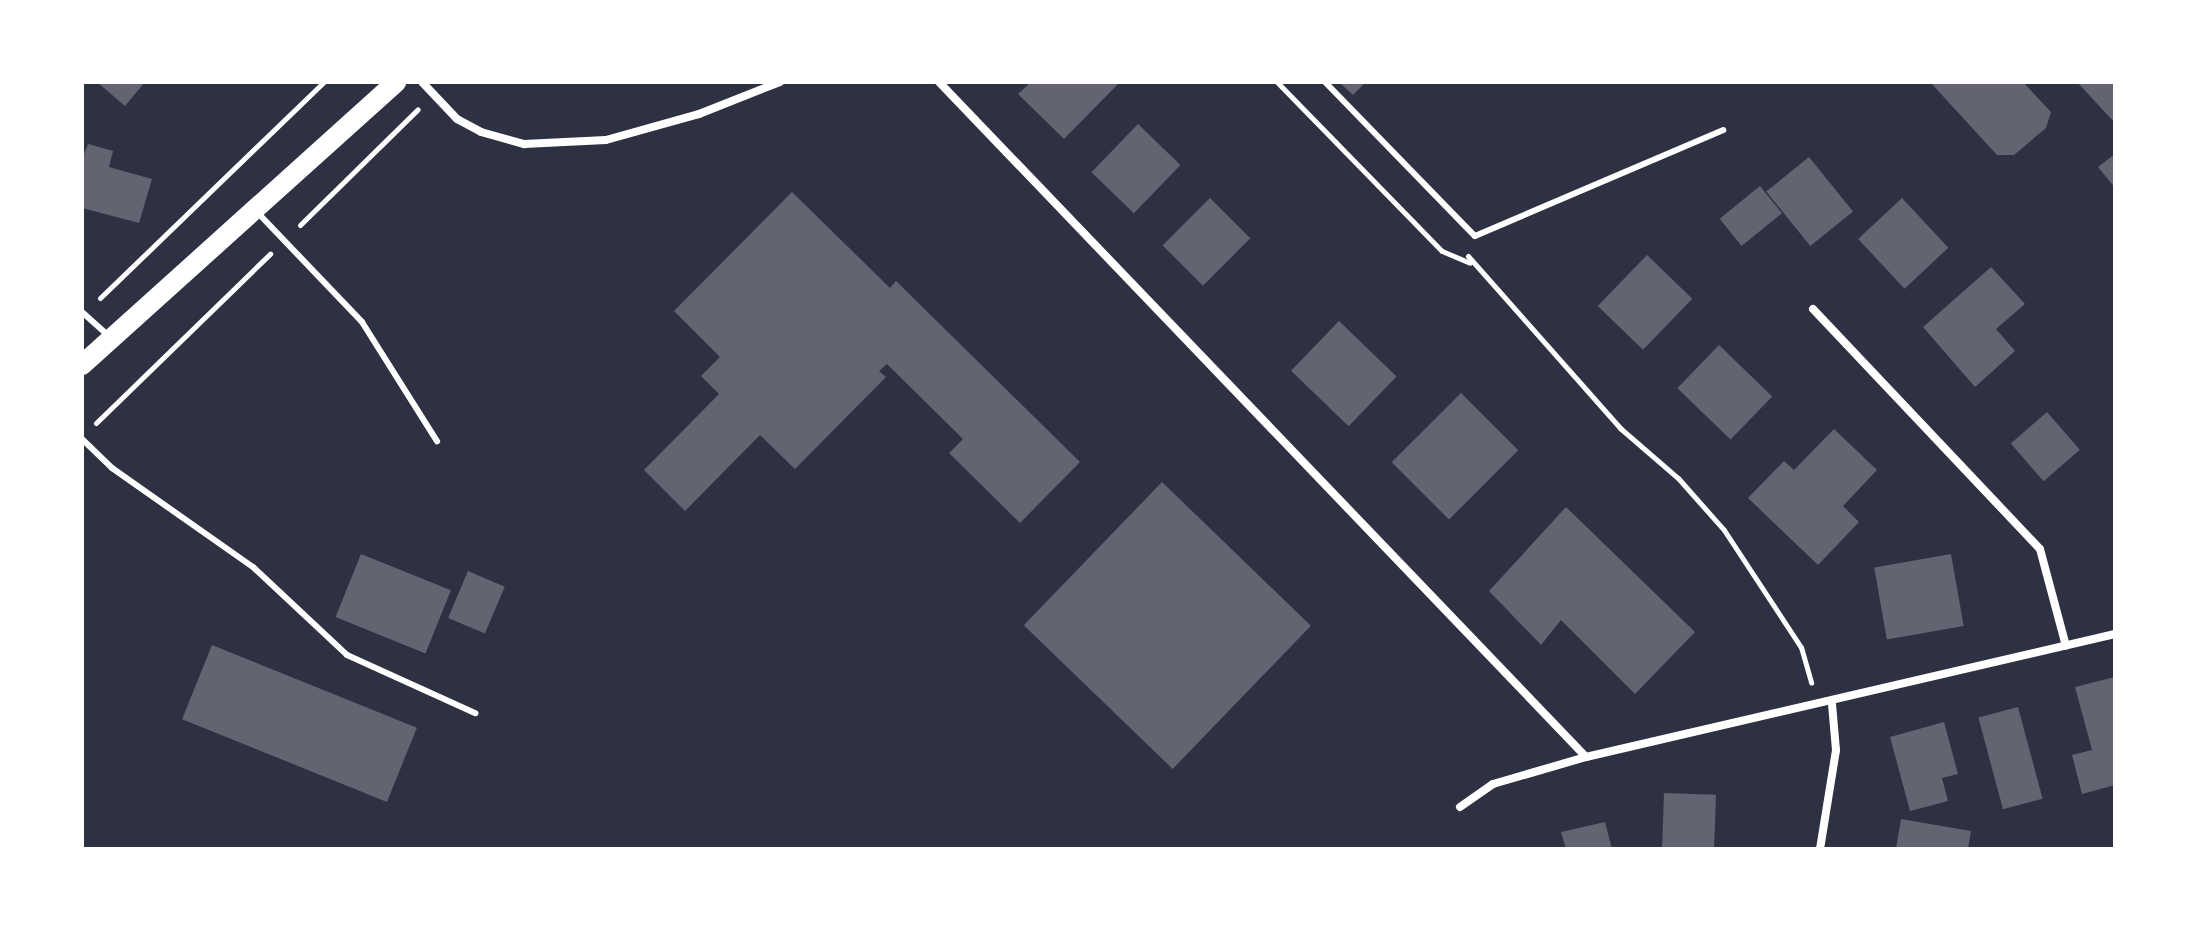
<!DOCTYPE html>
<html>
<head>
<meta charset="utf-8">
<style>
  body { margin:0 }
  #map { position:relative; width:2197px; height:931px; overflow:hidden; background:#2d3142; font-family:Karla,sans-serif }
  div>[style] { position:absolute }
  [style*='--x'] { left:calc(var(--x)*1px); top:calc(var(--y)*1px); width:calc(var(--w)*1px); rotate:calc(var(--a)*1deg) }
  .building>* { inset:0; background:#626471; transform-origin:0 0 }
  .path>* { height:5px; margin:-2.5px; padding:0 2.5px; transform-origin:2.5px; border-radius:2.5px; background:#fff }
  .service>* { height:6px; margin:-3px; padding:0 3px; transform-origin:3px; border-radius:3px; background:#fff }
  .minor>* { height:8px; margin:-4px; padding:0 4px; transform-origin:4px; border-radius:4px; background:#fff }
  .primary>* { height:20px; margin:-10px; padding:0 10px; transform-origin:10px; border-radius:10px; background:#fff }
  span { translate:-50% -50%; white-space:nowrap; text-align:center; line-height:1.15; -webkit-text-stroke:6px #fff; paint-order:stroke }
  .frame { position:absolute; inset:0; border:84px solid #fff; pointer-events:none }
</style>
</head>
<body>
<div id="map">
  <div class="building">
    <i style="clip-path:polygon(97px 82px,145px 82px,125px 106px)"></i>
    <i style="clip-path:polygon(1031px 82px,1120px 82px,1064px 139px,1018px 94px)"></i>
    <i style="clip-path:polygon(1339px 82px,1366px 82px,1353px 95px)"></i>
    <i style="clip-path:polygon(1930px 82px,2023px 82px,2051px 112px,2046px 128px,2014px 155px,1997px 155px)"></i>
    <i style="clip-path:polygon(2077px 82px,2115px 82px,2115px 123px)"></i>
    <i style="left:1138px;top:124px;width:59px;height:67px;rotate:44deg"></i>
    <i style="clip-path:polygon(88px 144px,113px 151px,109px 167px,152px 179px,139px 223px,82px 208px,82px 159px)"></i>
    <i style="clip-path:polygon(2115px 154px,2115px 188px,2098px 167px)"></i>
    <i style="left:1809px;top:157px;width:70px;height:55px;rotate:51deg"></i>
    <i style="left:1760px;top:186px;width:35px;height:52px;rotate:51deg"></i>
    <i style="clip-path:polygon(792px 192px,890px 288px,896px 281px,1080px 462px,1020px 523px,949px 453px,963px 439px,887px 364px,879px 371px,886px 377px,795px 469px,760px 435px,685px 511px,644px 470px,719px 394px,701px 376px,720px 357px,674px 311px)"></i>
    <i style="left:1210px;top:198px;width:57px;height:67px;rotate:45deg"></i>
    <i style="left:1902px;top:198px;width:68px;height:60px;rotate:47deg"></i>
    <i style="left:1647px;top:255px;width:63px;height:71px;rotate:44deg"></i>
    <i style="clip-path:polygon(1991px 267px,2025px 304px,1996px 329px,2015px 351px,1975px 387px,1923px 327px)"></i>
    <i style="left:1339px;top:321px;width:80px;height:69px;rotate:44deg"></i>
    <i style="left:1719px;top:345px;width:74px;height:60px;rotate:44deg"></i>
    <i style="left:1461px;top:393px;width:81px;height:98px;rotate:45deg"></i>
    <i style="left:2047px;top:412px;width:50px;height:48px;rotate:49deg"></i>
    <i style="clip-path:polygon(1834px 429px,1877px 470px,1843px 506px,1859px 522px,1818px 565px,1748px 498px,1784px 461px,1794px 470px)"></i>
    <i style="left:1162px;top:482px;width:207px;height:199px;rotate:44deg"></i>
    <i style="clip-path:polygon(1566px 507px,1695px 632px,1635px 694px,1561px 620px,1541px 645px,1489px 591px)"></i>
    <i style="left:361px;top:554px;width:97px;height:68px;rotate:22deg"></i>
    <i style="left:1951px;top:554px;width:73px;height:78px;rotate:80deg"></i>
    <i style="left:468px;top:571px;width:40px;height:51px;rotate:23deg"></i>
    <i style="left:212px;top:645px;width:221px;height:80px;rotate:22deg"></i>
    <i style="clip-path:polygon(2115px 677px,2115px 785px,2082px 794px,2072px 755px,2092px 750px,2075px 687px)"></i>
    <i style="left:2018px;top:707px;width:95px;height:41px;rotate:75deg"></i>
    <i style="clip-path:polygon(1944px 722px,1958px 774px,1942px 778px,1948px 801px,1910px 811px,1890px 737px)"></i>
    <i style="left:1664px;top:793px;width:52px;height:54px;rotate:2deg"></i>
    <i style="clip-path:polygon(1901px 819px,1971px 831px,1968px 849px,1896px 849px)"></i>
    <i style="clip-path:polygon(1605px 822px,1612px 849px,1566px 849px,1561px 832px)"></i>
  </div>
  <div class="path">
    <i style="--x:1277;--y:82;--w:236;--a:45.7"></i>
    <i style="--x:1442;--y:251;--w:30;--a:23"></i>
    <i style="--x:300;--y:225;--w:165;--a:-44.5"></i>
    <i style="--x:1468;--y:256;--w:230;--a:48.5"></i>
    <i style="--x:1620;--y:428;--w:77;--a:40.8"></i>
    <i style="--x:1678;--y:478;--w:69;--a:48.5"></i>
    <i style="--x:1724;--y:530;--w:140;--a:56.7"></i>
    <i style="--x:1801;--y:647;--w:37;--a:74"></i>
    <i style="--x:100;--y:298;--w:311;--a:-44"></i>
    <i style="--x:96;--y:423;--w:243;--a:-44.2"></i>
  </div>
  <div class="service">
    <i style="--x:1325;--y:82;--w:215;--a:45.8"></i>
    <i style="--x:1475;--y:236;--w:270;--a:-23.1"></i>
    <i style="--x:257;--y:212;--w:152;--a:46.3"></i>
    <i style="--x:362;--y:322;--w:141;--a:57.8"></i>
    <i style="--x:82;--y:312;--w:36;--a:42"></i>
    <i style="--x:82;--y:439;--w:42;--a:44"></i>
    <i style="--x:112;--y:468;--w:172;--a:35.1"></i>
    <i style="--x:253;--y:567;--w:129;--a:43.1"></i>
    <i style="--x:347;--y:655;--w:141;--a:24.4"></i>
  </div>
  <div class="minor">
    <i style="--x:422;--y:82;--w:51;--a:46.6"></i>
    <i style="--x:457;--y:119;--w:27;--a:28"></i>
    <i style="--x:481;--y:132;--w:45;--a:15.6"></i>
    <i style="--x:524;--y:144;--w:82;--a:-2.8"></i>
    <i style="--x:606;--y:140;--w:97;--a:-15.6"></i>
    <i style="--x:699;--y:114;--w:87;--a:-21.6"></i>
    <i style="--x:939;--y:82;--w:935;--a:46.21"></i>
    <i style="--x:1813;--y:309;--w:330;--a:46.6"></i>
    <i style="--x:2040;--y:549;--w:100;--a:75"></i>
    <i style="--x:1460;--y:807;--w:40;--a:-34.9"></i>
    <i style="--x:1493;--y:784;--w:97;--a:-16.2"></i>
    <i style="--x:1586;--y:757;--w:543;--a:-13.09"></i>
    <i style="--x:1820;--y:849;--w:100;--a:-80.8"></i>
    <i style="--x:1836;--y:750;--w:46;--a:-95"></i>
  </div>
  <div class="primary">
    <i style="--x:82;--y:365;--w:423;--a:-42"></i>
  </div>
  <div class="frame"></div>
</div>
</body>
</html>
